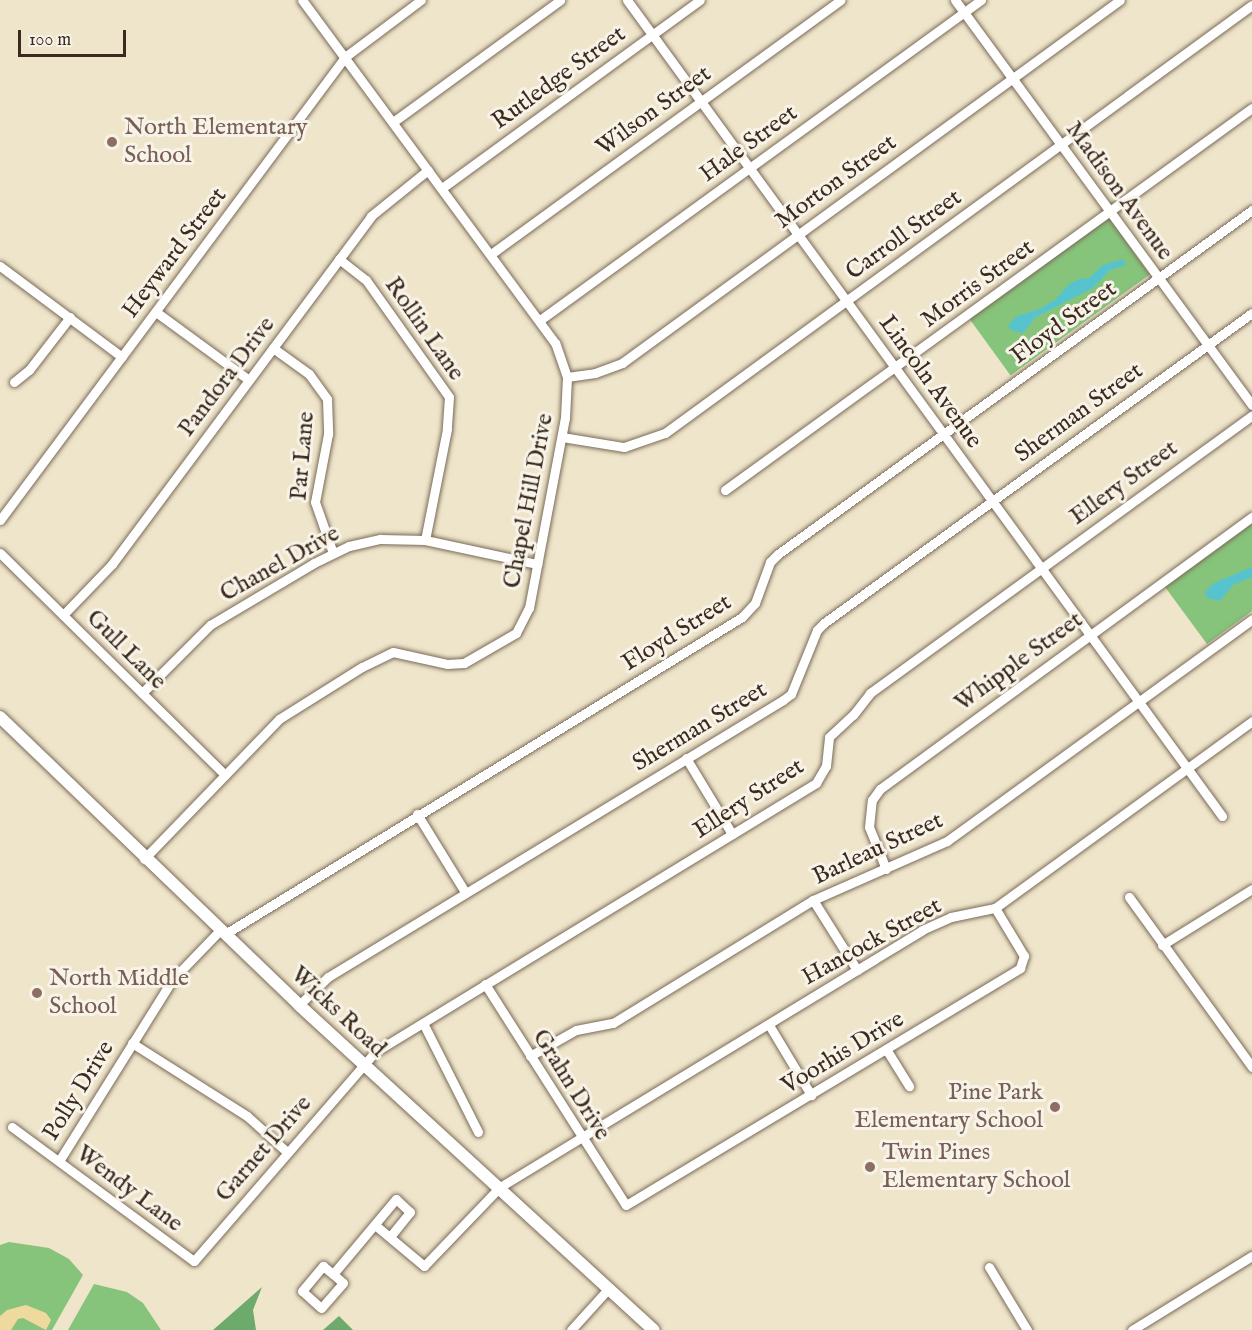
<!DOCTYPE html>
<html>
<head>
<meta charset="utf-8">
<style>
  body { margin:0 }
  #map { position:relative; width:1252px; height:1330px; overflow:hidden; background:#efe5ca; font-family:"IM FELL English",serif }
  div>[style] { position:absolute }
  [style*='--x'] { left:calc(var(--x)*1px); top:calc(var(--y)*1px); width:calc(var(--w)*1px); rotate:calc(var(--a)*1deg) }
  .green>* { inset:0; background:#87c47b; transform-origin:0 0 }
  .forest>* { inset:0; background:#6daa6b }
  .sand>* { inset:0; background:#eeda9e }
  .water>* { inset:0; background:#56c3cd }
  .roads { filter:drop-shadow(0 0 2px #7a6b5a) drop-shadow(0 0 2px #7a6b5a) }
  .minor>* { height:9px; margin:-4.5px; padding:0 4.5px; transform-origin:4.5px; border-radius:4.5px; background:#fff }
  .major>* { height:12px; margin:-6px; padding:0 6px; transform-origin:6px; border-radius:6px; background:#fff }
  .dots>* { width:16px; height:16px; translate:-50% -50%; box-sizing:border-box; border:3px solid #f7f3e8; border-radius:50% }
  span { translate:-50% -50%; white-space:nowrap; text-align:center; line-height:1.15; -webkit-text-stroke:6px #f7f3e8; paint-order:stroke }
  .street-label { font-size:24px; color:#3b2a1e }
  .education-label { font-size:24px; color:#785e54 }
  .left { translate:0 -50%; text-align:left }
  .right { translate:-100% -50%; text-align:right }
  .scale { position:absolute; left:18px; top:30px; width:108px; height:27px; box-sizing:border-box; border:3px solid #3b2a1e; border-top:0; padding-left:8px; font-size:18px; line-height:21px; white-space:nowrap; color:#3b2a1e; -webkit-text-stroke:4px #f7f3e8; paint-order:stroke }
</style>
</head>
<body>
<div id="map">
  <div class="green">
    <i style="left:1108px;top:217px;width:71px;height:172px;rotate:54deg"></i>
    <i style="clip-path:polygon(1252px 523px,1252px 611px,1207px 644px,1165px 587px)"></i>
    <i style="clip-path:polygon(9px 1242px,49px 1248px,69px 1259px,83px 1275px,52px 1330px,0 1330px,0 1245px)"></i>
    <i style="clip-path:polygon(94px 1284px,127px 1292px,143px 1303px,161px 1330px,68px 1330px)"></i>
  </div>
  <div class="forest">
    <i style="clip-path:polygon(262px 1287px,253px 1310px,256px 1330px,213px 1330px)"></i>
    <i style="clip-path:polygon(339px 1316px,353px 1330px,323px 1330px)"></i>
  </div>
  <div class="sand">
    <i style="clip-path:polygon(26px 1305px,46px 1313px,51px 1320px,46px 1330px,23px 1318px,18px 1319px,11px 1330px,0 1330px,0 1316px,7px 1310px)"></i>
  </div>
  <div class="water">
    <i style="clip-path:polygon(1123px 259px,1126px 265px,1110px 270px,1093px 288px,1036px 317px,1023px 333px,1010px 330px,1009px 324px,1017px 316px,1040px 309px,1056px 299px,1069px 284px,1081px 278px,1088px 279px,1103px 265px)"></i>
    <i style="clip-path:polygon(1252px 567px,1252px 577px,1233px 585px,1220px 601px,1207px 598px,1205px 592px,1214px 583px)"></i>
  </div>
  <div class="roads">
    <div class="minor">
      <i style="--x:627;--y:0;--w:1010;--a:53.9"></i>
      <i style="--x:955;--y:0;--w:502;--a:53.75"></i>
      <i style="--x:393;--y:122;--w:207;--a:-36.1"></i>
      <i style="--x:442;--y:188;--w:319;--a:-36.1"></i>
      <i style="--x:491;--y:254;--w:432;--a:-36"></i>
      <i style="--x:339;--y:259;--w:34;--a:38"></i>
      <i style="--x:366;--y:280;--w:143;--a:54.6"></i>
      <i style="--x:449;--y:397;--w:32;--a:94"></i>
      <i style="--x:447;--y:429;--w:113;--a:101.2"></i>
      <i style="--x:0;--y:266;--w:152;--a:36.7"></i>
      <i style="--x:156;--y:312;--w:115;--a:36.2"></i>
      <i style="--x:540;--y:320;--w:545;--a:-35.97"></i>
      <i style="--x:273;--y:348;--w:44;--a:35.8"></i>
      <i style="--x:309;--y:374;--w:31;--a:54"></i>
      <i style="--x:327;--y:399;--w:35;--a:88"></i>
      <i style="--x:328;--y:434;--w:69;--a:100.8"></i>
      <i style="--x:315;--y:502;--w:54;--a:70.6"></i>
      <i style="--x:567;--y:377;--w:28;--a:-8"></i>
      <i style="--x:595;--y:373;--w:29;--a:-20"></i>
      <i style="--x:622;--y:363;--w:616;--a:-36.09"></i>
      <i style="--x:14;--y:382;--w:19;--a:-39"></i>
      <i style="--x:29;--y:370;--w:67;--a:-52.3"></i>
      <i style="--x:562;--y:437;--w:63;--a:9.2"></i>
      <i style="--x:624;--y:447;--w:43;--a:-18.9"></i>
      <i style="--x:665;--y:433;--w:726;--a:-36.1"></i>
      <i style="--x:725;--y:490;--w:651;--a:-35.94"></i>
      <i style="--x:0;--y:520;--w:577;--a:-53.31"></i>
      <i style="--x:345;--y:57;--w:95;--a:-36.9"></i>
      <i style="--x:0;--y:553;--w:316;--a:44.6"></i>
      <i style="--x:63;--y:615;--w:71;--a:-46.1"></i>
      <i style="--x:112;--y:564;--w:434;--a:-53.3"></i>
      <i style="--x:371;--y:216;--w:73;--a:-38.9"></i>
      <i style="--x:142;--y:693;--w:96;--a:-45"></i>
      <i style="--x:210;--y:625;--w:121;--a:-30.8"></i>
      <i style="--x:314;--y:563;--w:39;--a:-26"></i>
      <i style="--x:349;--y:546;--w:32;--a:-13"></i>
      <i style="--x:380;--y:539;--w:45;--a:1.3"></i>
      <i style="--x:425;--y:540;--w:115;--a:12.1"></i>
      <i style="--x:686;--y:758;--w:89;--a:58.8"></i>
      <i style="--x:417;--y:814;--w:92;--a:58.4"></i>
      <i style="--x:144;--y:859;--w:194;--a:-46"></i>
      <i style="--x:279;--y:719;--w:98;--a:-32.1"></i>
      <i style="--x:362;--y:667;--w:34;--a:-26"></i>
      <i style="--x:393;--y:652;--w:55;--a:12.5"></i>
      <i style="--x:447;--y:664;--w:17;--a:-3"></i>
      <i style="--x:464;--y:663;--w:60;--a:-30"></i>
      <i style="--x:516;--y:633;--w:28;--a:-63"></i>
      <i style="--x:529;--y:608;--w:193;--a:-79.3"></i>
      <i style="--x:565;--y:418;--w:41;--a:-87.2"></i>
      <i style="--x:567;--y:377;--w:36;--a:-109"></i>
      <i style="--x:555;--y:343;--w:426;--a:-126.4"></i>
      <i style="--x:886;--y:869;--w:45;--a:-112"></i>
      <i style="--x:869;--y:827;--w:27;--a:-84"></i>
      <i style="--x:872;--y:800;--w:14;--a:-54"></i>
      <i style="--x:880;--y:789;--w:461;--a:-36.2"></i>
      <i style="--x:1129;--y:897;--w:210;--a:54.1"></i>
      <i style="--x:813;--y:900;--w:83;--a:57.8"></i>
      <i style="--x:225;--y:934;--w:606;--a:-31.51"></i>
      <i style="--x:742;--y:617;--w:19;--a:-47"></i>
      <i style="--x:755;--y:603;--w:44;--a:-69.9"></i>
      <i style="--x:770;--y:562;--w:11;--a:-45"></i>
      <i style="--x:778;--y:554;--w:586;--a:-35.97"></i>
      <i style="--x:1162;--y:945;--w:106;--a:-31.9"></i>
      <i style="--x:485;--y:984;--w:262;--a:57.5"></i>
      <i style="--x:626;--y:1205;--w:460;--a:-31"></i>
      <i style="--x:1020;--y:968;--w:13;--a:-72"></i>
      <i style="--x:1024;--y:956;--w:56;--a:-121.1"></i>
      <i style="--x:299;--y:1005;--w:40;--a:-44"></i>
      <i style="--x:328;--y:977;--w:533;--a:-31.33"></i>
      <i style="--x:783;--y:700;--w:10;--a:-37"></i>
      <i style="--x:791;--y:694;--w:69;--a:-67.9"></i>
      <i style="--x:817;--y:630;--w:10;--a:-45"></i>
      <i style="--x:824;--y:623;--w:528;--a:-35.92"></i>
      <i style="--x:423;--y:1023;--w:122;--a:63.2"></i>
      <i style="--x:769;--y:1025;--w:82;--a:59"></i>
      <i style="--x:132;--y:1043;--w:136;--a:32.4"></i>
      <i style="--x:247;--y:1116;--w:54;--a:42"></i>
      <i style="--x:886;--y:1049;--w:44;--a:58.1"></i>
      <i style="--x:530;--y:1056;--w:53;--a:-29.5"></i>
      <i style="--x:576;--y:1030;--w:38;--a:-11"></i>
      <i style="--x:613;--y:1023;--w:235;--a:-31.6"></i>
      <i style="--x:813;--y:900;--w:146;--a:-23.8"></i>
      <i style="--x:947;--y:841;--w:377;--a:-36"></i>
      <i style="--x:12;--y:1127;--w:226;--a:36.4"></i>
      <i style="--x:194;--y:1261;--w:276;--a:-49.1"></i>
      <i style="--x:375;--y:1052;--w:517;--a:-31.38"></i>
      <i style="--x:816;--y:783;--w:20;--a:-60"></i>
      <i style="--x:826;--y:766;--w:29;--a:-84"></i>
      <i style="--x:829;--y:737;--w:33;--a:-43"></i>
      <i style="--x:853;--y:715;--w:28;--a:-52"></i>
      <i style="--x:870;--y:693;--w:472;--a:-36"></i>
      <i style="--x:59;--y:1161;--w:213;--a:-58"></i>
      <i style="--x:172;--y:980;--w:71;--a:-46.1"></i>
      <i style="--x:375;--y:1225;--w:64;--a:39.9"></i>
      <i style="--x:424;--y:1266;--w:110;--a:-46.1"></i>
      <i style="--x:500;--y:1187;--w:494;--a:-31.3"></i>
      <i style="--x:922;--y:930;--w:32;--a:-24"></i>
      <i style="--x:951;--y:917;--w:45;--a:-11.6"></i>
      <i style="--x:995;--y:908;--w:318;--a:-36"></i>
      <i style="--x:989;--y:1267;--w:74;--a:58.9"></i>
      <i style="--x:333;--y:1274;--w:13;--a:42"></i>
      <i style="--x:343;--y:1283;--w:33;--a:131"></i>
      <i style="--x:321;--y:1308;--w:25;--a:-138"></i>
      <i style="--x:302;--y:1291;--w:33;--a:-50"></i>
      <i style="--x:323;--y:1266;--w:13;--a:39"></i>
      <i style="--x:333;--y:1274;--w:98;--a:-50"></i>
      <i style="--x:396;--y:1199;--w:19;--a:43"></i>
      <i style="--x:410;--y:1212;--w:32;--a:129"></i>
      <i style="--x:571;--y:1330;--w:57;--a:-47.9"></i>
      <i style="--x:1132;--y:1330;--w:141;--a:-31.7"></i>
    </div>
    <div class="major">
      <i style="--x:0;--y:717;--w:415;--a:43.9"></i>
      <i style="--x:299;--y:1005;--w:481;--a:42.5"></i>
    </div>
  </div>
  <div class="dots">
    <i style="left:112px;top:142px;background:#8d6e63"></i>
    <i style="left:37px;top:993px;background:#8d6e63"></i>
    <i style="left:1055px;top:1107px;background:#8d6e63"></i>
    <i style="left:870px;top:1167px;background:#8d6e63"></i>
  </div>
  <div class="street-label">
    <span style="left:559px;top:78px;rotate:-36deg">Rutledge Street</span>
    <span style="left:654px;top:111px;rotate:-36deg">Wilson Street</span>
    <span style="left:749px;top:144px;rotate:-36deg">Hale Street</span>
    <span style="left:836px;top:182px;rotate:-36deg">Morton Street</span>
    <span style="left:1119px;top:191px;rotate:54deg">Madison Avenue</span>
    <span style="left:904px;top:235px;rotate:-36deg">Carroll Street</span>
    <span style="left:175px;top:253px;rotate:-53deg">Heyward Street</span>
    <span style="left:978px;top:284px;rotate:-36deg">Morris Street</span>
    <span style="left:1064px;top:323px;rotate:-36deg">Floyd Street</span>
    <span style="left:424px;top:329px;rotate:55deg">Rollin Lane</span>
    <span style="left:227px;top:377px;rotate:-53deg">Pandora Drive</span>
    <span style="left:930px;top:382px;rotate:54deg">Lincoln Avenue</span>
    <span style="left:1079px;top:413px;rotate:-36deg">Sherman Street</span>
    <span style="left:303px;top:456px;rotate:-85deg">Par Lane</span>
    <span style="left:1124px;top:483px;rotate:-36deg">Ellery Street</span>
    <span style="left:529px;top:501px;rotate:-79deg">Chapel Hill Drive</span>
    <span style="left:280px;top:564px;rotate:-29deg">Chanel Drive</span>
    <span style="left:677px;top:633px;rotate:-32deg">Floyd Street</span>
    <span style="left:126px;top:650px;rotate:45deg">Gull Lane</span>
    <span style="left:1019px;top:662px;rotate:-36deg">Whipple Street</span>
    <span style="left:700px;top:727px;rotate:-31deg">Sherman Street</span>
    <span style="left:749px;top:799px;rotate:-33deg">Ellery Street</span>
    <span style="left:878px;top:849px;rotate:-25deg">Barleau Street</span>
    <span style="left:872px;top:942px;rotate:-29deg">Hancock Street</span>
    <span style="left:338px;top:1012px;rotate:43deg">Wicks Road</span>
    <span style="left:843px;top:1053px;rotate:-31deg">Voorhis Drive</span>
    <span style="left:571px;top:1085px;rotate:58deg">Grahn Drive</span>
    <span style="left:79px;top:1091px;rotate:-58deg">Polly Drive</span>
    <span style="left:264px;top:1149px;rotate:-49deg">Garnet Drive</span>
    <span style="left:129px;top:1189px;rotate:37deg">Wendy Lane</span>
  </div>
  <div class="education-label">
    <span class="left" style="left:124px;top:142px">North Elementary<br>School</span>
    <span class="left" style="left:49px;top:993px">North Middle<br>School</span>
    <span class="right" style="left:1043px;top:1107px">Pine Park<br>Elementary School</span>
    <span class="left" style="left:882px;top:1167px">Twin Pines<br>Elementary School</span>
  </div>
  <div class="scale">100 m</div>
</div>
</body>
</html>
